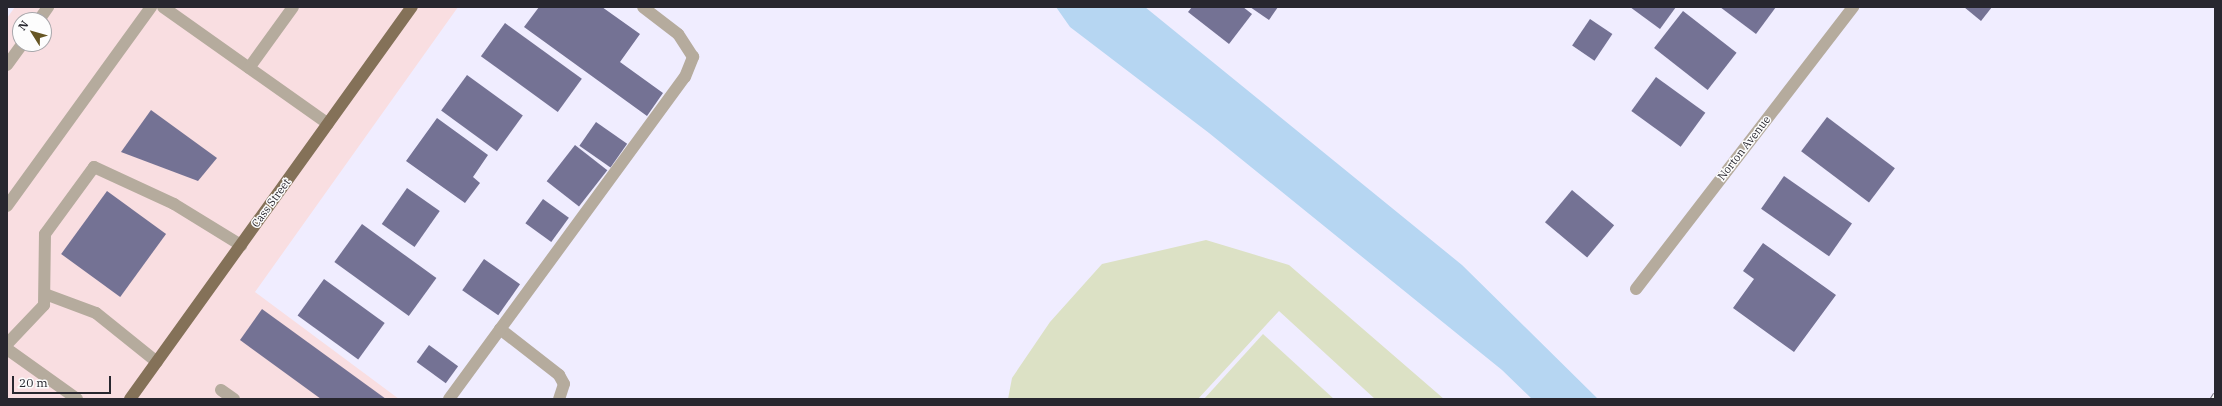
<!DOCTYPE html>
<html>
<head>
<meta charset="utf-8">
<style>
  body { margin:0 }
  #map { position:relative; width:2222px; height:406px; overflow:hidden; background:#f0edff; font-family:"IBM Plex Serif",serif }
  div>[style] { position:absolute }
  [style*='--x'] { left:calc(var(--x)*1px); top:calc(var(--y)*1px); width:calc(var(--w)*1px); rotate:calc(var(--a)*1deg) }
  .commercial>* { inset:0; background:#f9dee1 }
  .green>* { inset:0; background:#dce1c5 }
  .water>* { inset:0; background:#b6d6f2 }
  .building>* { inset:0; background:#747294; transform-origin:0 0 }
  .service>* { height:12px; margin:-6px; padding:0 6px; transform-origin:6px; border-radius:6px; background:#b5ab9d }
  .minor>* { height:12px; margin:-6px; padding:0 6px; transform-origin:6px; border-radius:6px; background:#b5ab9d }
  .primary>* { height:12px; margin:-6px; padding:0 6px; transform-origin:6px; border-radius:6px; background:#847158 }
  .rail>* { height:4.5px; margin-top:-2.25px; transform-origin:0; background:repeating-linear-gradient(90deg,#fdfdfd 0 9px,#75737f 0 18px); box-sizing:border-box; border-block:1px solid #75737f }
  span { translate:-50% -50%; white-space:nowrap; text-align:center; line-height:1.15; -webkit-text-stroke:3px #fdfdfd; paint-order:stroke }
  .street-label { font-size:11px; color:#28272f }
  .frame { position:absolute; inset:0; border:8px solid #28272f; pointer-events:none }
  .north { position:absolute; left:12px; top:12px; width:40px; height:40px; box-sizing:border-box; background:#fdfdfd; border:1px solid #a8a7ab; border-radius:50%; rotate:307deg; font-size:11px; font-weight:700; line-height:16px; text-align:center; color:#28272f }
  .north::after { content:''; display:block; margin:auto; width:14px; height:18px; background:#665523; clip-path:polygon(50% 0,100% 100%,50% 72%,0 100%) }
  .scale { position:absolute; left:12px; top:376px; width:99px; height:18px; box-sizing:border-box; border:2px solid #28272f; border-top:0; padding-left:5px; font-size:12px; line-height:14px; white-space:nowrap; color:#28272f; -webkit-text-stroke:3px #fdfdfd; paint-order:stroke }
</style>
</head>
<body>
<div id="map">
  <div class="commercial">
    <i style="clip-path:polygon(evenodd,15px 7px,458px 7px,255px 292px,399px 399px,7px 399px,7px 18px,15px 7px,20px 20px,44px 20px,44px 44px,20px 44px,20px 20px)"></i>
  </div>
  <div class="green">
    <i style="clip-path:polygon(1206px 240px,1289px 265px,1444px 399px,1375px 399px,1279px 311px,1198px 399px,1008px 399px,1012px 378px,1050px 322px,1102px 264px)"></i>
    <i style="clip-path:polygon(1263px 334px,1334px 399px,1204px 399px)"></i>
  </div>
  <div class="water">
    <i style="clip-path:polygon(1056px 7px,1145px 7px,1462px 265px,1598px 399px,1532px 399px,1502px 370px,1209px 133px,1070px 27px)"></i>
  </div>
  <div class="building">
    <i style="clip-path:polygon(539px 7px,602px 7px,640px 34px,620px 62px,663px 93px,647px 116px,524px 27px)"></i>
    <i style="clip-path:polygon(1192px 7px,1243px 7px,1252px 14px,1229px 44px,1188px 12px)"></i>
    <i style="clip-path:polygon(1250px 7px,1278px 7px,1269px 20px)"></i>
    <i style="clip-path:polygon(1630px 7px,1676px 7px,1660px 29px)"></i>
    <i style="clip-path:polygon(1720px 7px,1776px 7px,1756px 34px)"></i>
    <i style="clip-path:polygon(1964px 7px,1992px 7px,1981px 21px)"></i>
    <i style="left:1683px;top:11px;width:68px;height:47px;rotate:38deg"></i>
    <i style="left:1590px;top:19px;width:27px;height:32px;rotate:34deg"></i>
    <i style="left:505px;top:23px;width:95px;height:41px;rotate:36deg"></i>
    <i style="left:467px;top:75px;width:69px;height:44px;rotate:36deg"></i>
    <i style="left:1656px;top:77px;width:61px;height:42px;rotate:36deg"></i>
    <i style="clip-path:polygon(151px 110px,217px 158px,198px 181px,121px 152px)"></i>
    <i style="left:1827px;top:117px;width:85px;height:43px;rotate:37deg"></i>
    <i style="clip-path:polygon(437px 118px,488px 155px,473px 177px,480px 183px,465px 203px,406px 161px)"></i>
    <i style="left:596px;top:122px;width:38px;height:29px;rotate:35deg"></i>
    <i style="left:575px;top:145px;width:41px;height:46px;rotate:38deg"></i>
    <i style="left:1784px;top:176px;width:83px;height:40px;rotate:35deg"></i>
    <i style="left:407px;top:188px;width:40px;height:44px;rotate:35deg"></i>
    <i style="left:1572px;top:190px;width:55px;height:42px;rotate:40deg"></i>
    <i style="left:107px;top:191px;width:73px;height:78px;rotate:36deg"></i>
    <i style="left:543px;top:199px;width:32px;height:30px;rotate:36deg"></i>
    <i style="left:362px;top:224px;width:92px;height:47px;rotate:36deg"></i>
    <i style="clip-path:polygon(1763px 243px,1836px 295px,1794px 352px,1733px 308px,1754px 279px,1743px 271px)"></i>
    <i style="left:484px;top:259px;width:44px;height:38px;rotate:35deg"></i>
    <i style="left:324px;top:279px;width:75px;height:45px;rotate:36deg"></i>
    <i style="clip-path:polygon(262px 309px,386px 399px,321px 399px,240px 340px)"></i>
    <i style="left:429px;top:345px;width:36px;height:21px;rotate:36deg"></i>
  </div>
  <div class="service">
    <i style="--x:163;--y:7;--w:202;--a:35.3"></i>
    <i style="--x:39;--y:20;--w:16;--a:-55"></i>
    <i style="--x:7;--y:65;--w:26;--a:-54"></i>
    <i style="--x:249;--y:68;--w:75;--a:-54.2"></i>
    <i style="--x:7;--y:206;--w:246;--a:-54.1"></i>
    <i style="--x:45;--y:294;--w:54;--a:20.4"></i>
    <i style="--x:96;--y:313;--w:78;--a:38.8"></i>
    <i style="--x:500;--y:329;--w:75;--a:37.9"></i>
    <i style="--x:559;--y:375;--w:10;--a:61"></i>
    <i style="--x:564;--y:384;--w:16;--a:108"></i>
    <i style="--x:7;--y:344;--w:54;--a:-46.5"></i>
    <i style="--x:44;--y:305;--w:71;--a:-89.2"></i>
    <i style="--x:45;--y:234;--w:83;--a:-53.8"></i>
    <i style="--x:94;--y:167;--w:88;--a:24.8"></i>
    <i style="--x:174;--y:204;--w:79;--a:31.5"></i>
    <i style="--x:221;--y:390;--w:16;--a:35"></i>
    <i style="--x:449;--y:399;--w:399;--a:-53.8"></i>
    <i style="--x:685;--y:77;--w:22;--a:-68"></i>
    <i style="--x:693;--y:57;--w:27;--a:-123"></i>
    <i style="--x:678;--y:34;--w:44;--a:-142.4"></i>
  </div>
  <div class="minor">
    <i style="--x:1636;--y:289;--w:356;--a:-52.4"></i>
    <i style="--x:7;--y:349;--w:86;--a:35.5"></i>
  </div>
  <div class="primary">
    <i style="--x:130;--y:399;--w:483;--a:-54.3"></i>
  </div>
  <div class="rail">
    <i style="--x:2212;--y:399;--w:6;--a:-59"></i>
  </div>
  <div class="street-label">
    <span style="left:1744px;top:148px;rotate:-52deg">Norton Avenue</span>
    <span style="left:271px;top:203px;rotate:-54deg">Cass Street</span>
  </div>
  <div class="frame"></div>
  <div class="north">N</div>
  <div class="scale">20 m</div>
</div>
</body>
</html>
